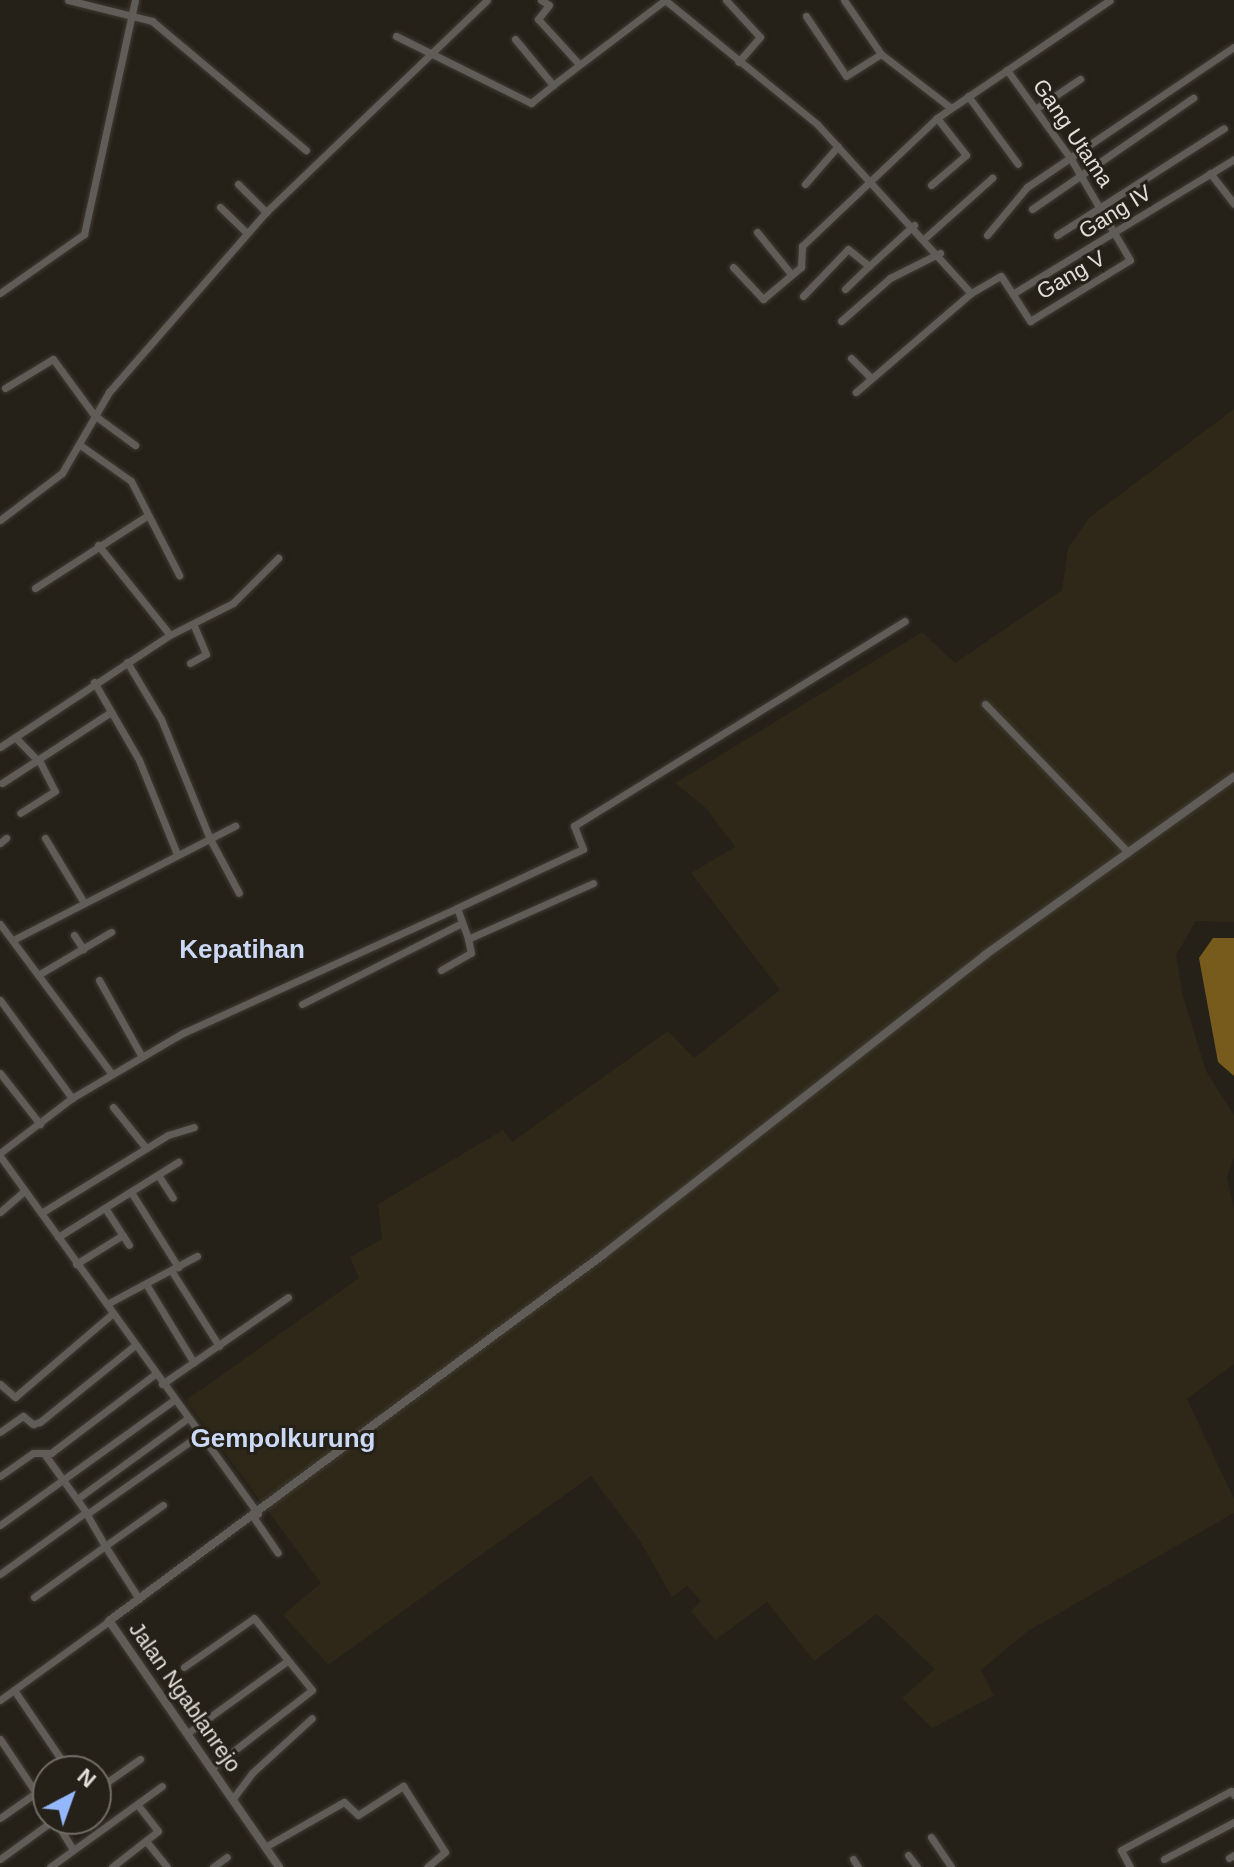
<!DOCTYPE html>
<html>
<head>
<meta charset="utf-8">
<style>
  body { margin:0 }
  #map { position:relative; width:1234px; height:1867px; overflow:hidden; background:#252018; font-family:Arial,sans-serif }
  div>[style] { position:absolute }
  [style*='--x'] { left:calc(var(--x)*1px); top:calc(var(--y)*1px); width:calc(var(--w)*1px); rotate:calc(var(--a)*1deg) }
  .built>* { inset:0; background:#2f2819 }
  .water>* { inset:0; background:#775b1d }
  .roads { filter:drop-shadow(0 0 2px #3f3b33) drop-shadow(0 0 2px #3f3b33) }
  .minor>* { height:7px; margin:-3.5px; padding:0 3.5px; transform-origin:3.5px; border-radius:3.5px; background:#605d59 }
  .tertiary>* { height:8px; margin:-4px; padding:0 4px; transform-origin:4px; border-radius:4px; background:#605d59 }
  span { translate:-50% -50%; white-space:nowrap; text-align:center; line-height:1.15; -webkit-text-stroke:6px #252018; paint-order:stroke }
  .street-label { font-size:22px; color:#e2dfd9 }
  .quarter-label { font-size:26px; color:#ccd9f4; font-weight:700 }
  .north { position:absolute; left:32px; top:1755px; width:80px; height:80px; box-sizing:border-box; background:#252018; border:2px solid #716c65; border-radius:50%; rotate:41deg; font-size:22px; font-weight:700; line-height:32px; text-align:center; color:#e2dfd9 }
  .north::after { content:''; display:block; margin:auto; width:28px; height:36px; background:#94b7fd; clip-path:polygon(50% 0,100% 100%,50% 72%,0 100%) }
</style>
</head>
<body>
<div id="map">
  <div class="built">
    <i style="clip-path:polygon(1234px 409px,1234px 922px,1196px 921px,1176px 955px,1183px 996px,1206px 1071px,1234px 1115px,1234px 1158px,1227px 1177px,1234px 1209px,1234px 1364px,1187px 1399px,1234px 1499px,1234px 1513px,1028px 1631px,981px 1670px,994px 1696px,932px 1728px,902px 1698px,935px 1669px,877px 1614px,814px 1661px,767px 1602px,715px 1640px,691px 1611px,701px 1601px,687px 1586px,672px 1597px,640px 1541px,591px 1476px,328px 1665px,283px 1615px,321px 1583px,186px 1400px,359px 1278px,350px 1257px,382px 1239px,378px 1204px,503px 1130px,512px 1142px,668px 1031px,694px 1058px,780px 990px,691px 873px,735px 847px,706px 808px,675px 783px,922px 632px,955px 663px,1062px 590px,1068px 548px,1090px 517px)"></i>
  </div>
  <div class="water">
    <i style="clip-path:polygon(1213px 938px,1234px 938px,1234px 1076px,1218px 1062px,1199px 958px)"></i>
  </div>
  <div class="roads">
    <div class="minor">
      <i style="--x:68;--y:0;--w:87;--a:14"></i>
      <i style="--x:152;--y:21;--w:201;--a:40"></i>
      <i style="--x:541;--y:0;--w:9;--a:32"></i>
      <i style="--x:549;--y:5;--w:18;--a:128"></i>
      <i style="--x:538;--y:19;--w:61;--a:47.7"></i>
      <i style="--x:665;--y:0;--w:196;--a:39.2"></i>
      <i style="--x:817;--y:124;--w:229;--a:47.7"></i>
      <i style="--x:971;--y:293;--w:152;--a:139.3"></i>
      <i style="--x:726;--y:0;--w:50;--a:47.4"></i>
      <i style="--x:760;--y:37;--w:33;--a:131"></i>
      <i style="--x:844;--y:0;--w:65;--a:55.6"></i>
      <i style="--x:881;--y:54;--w:88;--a:37.6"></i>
      <i style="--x:806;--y:16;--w:72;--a:56.3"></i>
      <i style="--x:846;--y:76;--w:41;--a:-32.2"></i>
      <i style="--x:396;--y:36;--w:151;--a:26.4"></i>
      <i style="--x:531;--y:103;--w:28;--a:-39"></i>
      <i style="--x:515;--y:39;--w:60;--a:50.4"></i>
      <i style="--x:553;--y:85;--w:141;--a:-37.2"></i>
      <i style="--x:968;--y:96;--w:84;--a:53.7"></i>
      <i style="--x:1037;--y:108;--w:52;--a:-34"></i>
      <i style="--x:1210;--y:173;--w:39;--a:52"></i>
      <i style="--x:238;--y:184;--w:40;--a:45"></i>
      <i style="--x:805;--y:184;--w:50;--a:-49"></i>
      <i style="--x:931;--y:185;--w:46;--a:-40.6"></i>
      <i style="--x:966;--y:155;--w:47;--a:-128.1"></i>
      <i style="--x:220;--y:207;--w:37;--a:44"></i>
      <i style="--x:1032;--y:209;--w:196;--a:-34.6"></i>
      <i style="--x:757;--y:232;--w:55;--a:50.9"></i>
      <i style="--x:987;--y:235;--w:62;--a:-50.2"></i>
      <i style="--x:1027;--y:187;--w:250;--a:-34.1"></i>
      <i style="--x:1057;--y:235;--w:198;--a:-32.6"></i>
      <i style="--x:926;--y:237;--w:89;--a:-41.8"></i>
      <i style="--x:733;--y:267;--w:44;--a:46.8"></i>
      <i style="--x:763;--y:299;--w:50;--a:-40.1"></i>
      <i style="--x:801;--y:267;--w:21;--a:-87"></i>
      <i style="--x:802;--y:246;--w:186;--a:-43.5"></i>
      <i style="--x:937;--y:118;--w:209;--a:-34.3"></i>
      <i style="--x:845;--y:289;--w:33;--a:-44"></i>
      <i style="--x:0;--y:293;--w:103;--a:-35.1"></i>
      <i style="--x:84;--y:234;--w:239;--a:-77.7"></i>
      <i style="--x:971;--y:293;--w:34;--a:-30"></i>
      <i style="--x:1001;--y:276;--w:54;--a:57.2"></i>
      <i style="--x:1030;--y:321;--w:117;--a:-31.4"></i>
      <i style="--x:1130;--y:260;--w:117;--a:-120.3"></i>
      <i style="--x:1071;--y:159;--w:110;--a:-125.7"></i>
      <i style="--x:1014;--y:293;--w:258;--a:-31.3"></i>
      <i style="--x:803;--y:296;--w:65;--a:-46.2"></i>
      <i style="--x:848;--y:249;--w:27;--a:39"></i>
      <i style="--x:869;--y:266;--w:61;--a:-42.3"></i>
      <i style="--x:841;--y:321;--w:65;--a:-41.3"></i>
      <i style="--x:890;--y:278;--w:56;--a:-26.6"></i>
      <i style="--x:851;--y:358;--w:28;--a:45"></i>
      <i style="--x:5;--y:388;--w:56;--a:-31.1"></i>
      <i style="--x:53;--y:359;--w:69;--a:53.8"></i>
      <i style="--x:94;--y:415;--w:51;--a:36.2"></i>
      <i style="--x:80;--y:445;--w:62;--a:35.2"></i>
      <i style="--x:131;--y:481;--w:106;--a:62.9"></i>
      <i style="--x:0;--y:520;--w:78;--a:-37.2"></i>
      <i style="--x:62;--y:473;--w:94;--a:-59.9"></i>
      <i style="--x:109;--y:392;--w:239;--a:-48.9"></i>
      <i style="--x:266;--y:212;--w:306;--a:-43.8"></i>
      <i style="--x:98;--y:545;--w:115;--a:51.3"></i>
      <i style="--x:35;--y:588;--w:131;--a:-32.8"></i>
      <i style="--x:127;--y:662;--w:66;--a:59.2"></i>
      <i style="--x:161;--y:719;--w:130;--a:67.8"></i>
      <i style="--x:210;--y:839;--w:61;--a:61.8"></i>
      <i style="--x:190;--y:663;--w:18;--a:-29"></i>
      <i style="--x:206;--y:654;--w:33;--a:-113"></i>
      <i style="--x:94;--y:682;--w:90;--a:60"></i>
      <i style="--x:139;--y:760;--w:101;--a:68"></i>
      <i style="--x:985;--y:704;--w:206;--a:46"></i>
      <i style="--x:15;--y:737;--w:37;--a:46"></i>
      <i style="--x:41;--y:764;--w:30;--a:63"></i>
      <i style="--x:55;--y:791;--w:41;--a:147.8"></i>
      <i style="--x:0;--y:747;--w:204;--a:-33.4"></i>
      <i style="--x:170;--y:635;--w:71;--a:-26.9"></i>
      <i style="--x:233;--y:603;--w:64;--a:-45"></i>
      <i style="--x:2;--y:783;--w:130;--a:-33.1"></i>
      <i style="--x:45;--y:838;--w:74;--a:58.9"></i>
      <i style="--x:0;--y:843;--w:8;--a:-40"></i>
      <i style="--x:457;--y:908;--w:139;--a:-25.1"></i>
      <i style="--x:583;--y:849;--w:25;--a:-111"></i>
      <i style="--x:574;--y:826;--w:389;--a:-31.8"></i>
      <i style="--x:0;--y:924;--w:186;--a:53.3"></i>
      <i style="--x:74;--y:935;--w:17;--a:57"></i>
      <i style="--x:13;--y:940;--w:250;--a:-27.2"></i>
      <i style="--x:441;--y:970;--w:34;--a:-30"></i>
      <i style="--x:471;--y:953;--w:14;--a:-102"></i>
      <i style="--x:38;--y:975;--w:85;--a:-30.5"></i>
      <i style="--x:99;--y:980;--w:86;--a:60.8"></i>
      <i style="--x:0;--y:1000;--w:122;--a:53.7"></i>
      <i style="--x:302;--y:1004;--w:179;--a:-26.9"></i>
      <i style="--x:0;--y:1073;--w:65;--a:51.9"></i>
      <i style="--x:113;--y:1107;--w:53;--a:51.2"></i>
      <i style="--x:0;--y:1153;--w:91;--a:-37.4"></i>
      <i style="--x:72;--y:1098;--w:129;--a:-30.4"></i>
      <i style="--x:183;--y:1033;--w:301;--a:-24.5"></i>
      <i style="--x:457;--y:908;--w:33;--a:70"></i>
      <i style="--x:468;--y:939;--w:137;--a:-24.1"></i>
      <i style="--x:0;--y:1156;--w:441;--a:54.2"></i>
      <i style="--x:158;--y:1175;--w:27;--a:57"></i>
      <i style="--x:131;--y:1192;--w:89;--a:57.9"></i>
      <i style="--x:105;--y:1208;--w:44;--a:57"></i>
      <i style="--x:0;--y:1212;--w:32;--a:-41"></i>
      <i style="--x:41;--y:1213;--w:149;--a:-31.6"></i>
      <i style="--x:168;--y:1135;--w:27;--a:-17"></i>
      <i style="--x:58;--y:1237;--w:142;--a:-32"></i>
      <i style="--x:76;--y:1264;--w:55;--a:-31.7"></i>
      <i style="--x:171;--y:1270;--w:90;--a:57.7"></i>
      <i style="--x:146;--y:1284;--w:92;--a:58.7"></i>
      <i style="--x:107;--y:1304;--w:102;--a:-28.1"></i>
      <i style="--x:0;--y:1384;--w:20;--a:41"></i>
      <i style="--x:15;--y:1397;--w:129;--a:-40.6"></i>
      <i style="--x:162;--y:1384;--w:153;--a:-34.6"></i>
      <i style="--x:0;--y:1432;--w:28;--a:-35"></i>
      <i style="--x:23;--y:1416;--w:13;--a:39"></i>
      <i style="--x:33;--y:1424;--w:7;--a:-16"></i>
      <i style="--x:40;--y:1422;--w:122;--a:-39"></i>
      <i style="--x:0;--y:1476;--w:40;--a:-34.9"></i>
      <i style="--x:33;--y:1453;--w:18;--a:0"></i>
      <i style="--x:51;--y:1453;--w:131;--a:-37.2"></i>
      <i style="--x:77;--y:1499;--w:137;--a:-36.1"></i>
      <i style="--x:86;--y:1513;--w:38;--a:60"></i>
      <i style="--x:105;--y:1546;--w:71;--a:-35.3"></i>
      <i style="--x:87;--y:1514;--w:137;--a:-35.2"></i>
      <i style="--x:254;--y:1518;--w:42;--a:55.6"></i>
      <i style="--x:0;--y:1525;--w:214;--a:-35.7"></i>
      <i style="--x:0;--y:1574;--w:106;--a:-35.8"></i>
      <i style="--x:86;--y:1512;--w:70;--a:-125.7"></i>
      <i style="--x:34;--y:1597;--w:87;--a:-35.7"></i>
      <i style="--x:105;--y:1546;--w:63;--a:57.3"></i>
      <i style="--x:184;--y:1667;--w:85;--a:-35"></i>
      <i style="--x:254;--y:1618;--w:92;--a:51.1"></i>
      <i style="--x:312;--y:1690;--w:125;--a:142.1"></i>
      <i style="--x:14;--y:1690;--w:98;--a:55.8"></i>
      <i style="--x:0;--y:1700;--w:135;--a:-35.9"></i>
      <i style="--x:189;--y:1732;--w:121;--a:-35.9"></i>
      <i style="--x:0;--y:1739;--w:87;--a:56.3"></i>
      <i style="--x:96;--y:1790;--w:54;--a:-35.2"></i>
      <i style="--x:234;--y:1797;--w:30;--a:-53"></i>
      <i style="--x:252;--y:1773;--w:81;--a:-42.5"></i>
      <i style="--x:0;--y:1818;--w:42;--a:-35.2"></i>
      <i style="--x:54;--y:1819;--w:36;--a:58"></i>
      <i style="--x:931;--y:1837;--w:36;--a:56"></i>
      <i style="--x:146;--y:1841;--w:33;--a:51"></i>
      <i style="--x:265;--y:1847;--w:91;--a:-29.7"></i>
      <i style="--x:344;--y:1802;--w:19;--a:43"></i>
      <i style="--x:358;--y:1815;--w:54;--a:-32.8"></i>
      <i style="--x:403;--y:1786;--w:78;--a:57.5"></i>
      <i style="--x:445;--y:1852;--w:23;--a:140"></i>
      <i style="--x:908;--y:1855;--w:15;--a:53"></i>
      <i style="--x:1229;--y:1858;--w:6;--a:-31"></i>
      <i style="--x:0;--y:1859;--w:68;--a:-36"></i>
      <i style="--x:853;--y:1859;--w:9;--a:58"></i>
      <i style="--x:1164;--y:1859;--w:79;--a:-27.9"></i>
      <i style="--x:50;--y:1867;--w:138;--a:-35.9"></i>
      <i style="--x:112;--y:1867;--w:58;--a:-38"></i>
      <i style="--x:158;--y:1831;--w:34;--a:-128"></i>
      <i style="--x:213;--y:1867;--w:17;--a:-36"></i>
      <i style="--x:1130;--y:1867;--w:19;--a:-118"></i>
      <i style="--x:1121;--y:1850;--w:125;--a:-28.2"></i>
      <i style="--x:1231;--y:1791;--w:5;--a:53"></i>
    </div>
    <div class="tertiary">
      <i style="--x:279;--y:1867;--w:299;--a:-124.6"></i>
      <i style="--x:109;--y:1621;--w:616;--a:-36.55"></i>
      <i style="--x:604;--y:1254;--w:484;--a:-38.1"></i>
      <i style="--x:985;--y:955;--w:306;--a:-35.6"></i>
    </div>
  </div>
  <div class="street-label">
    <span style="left:1073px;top:133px;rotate:56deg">Gang Utama</span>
    <span style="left:1115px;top:212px;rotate:-32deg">Gang IV</span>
    <span style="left:1071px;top:275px;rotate:-30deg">Gang V</span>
    <span style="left:185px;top:1697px;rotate:55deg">Jalan Ngablanrejo</span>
  </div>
  <div class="quarter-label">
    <span style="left:242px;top:950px">Kepatihan</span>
    <span style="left:283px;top:1439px">Gempolkurung</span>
  </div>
  <div class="north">N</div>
</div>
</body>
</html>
